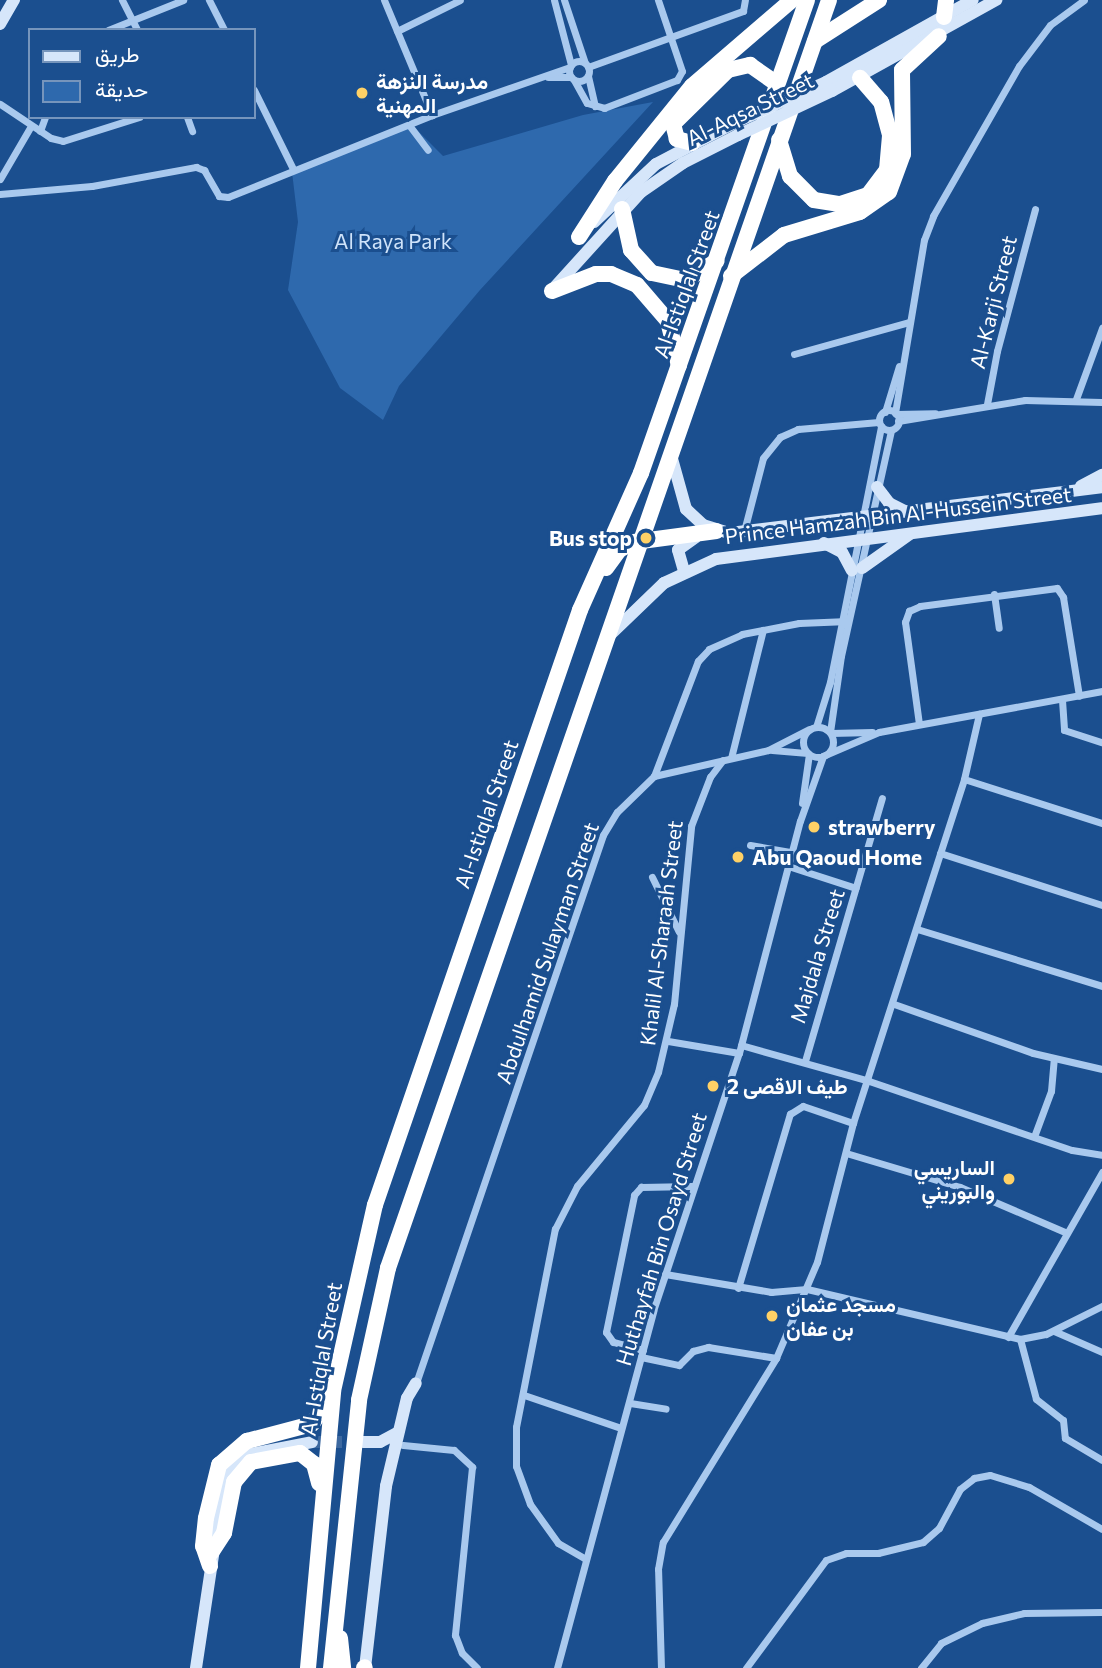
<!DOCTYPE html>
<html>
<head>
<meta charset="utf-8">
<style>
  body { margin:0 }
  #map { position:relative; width:1102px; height:1668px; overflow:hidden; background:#1b4f8f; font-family:Commissioner,Vazirmatn,sans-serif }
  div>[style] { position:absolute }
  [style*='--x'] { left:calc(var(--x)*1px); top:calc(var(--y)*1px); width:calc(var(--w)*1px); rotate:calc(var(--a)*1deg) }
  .green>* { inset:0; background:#2e69ad }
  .secondary-tunnel>* { height:12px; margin-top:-6px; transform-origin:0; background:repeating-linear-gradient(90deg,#3d69a0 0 12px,transparent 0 18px) }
  .street>* { height:7px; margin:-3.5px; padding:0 3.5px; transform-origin:3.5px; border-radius:3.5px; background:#a9c9ee }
  .street>.ring { margin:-3.5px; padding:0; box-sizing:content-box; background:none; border:7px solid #a9c9ee; border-radius:50% }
  .secondary>* { height:12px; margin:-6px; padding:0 6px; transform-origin:6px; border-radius:6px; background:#d6e6fa }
  .highway>* { height:16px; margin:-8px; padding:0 8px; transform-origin:8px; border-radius:8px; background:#fff }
  .secondary-bridge>* { height:12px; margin:-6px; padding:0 6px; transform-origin:6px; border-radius:6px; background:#d6e6fa }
  .dots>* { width:19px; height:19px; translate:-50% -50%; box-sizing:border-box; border:4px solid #1b4f8f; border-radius:50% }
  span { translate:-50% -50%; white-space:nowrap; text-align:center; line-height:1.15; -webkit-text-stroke:6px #1b4f8f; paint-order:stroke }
  .poi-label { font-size:21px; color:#fff; font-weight:700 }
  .left { translate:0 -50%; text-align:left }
  .right { translate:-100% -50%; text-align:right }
  .street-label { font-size:21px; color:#fff }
  .park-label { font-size:21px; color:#cfe3fa }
  .legend { position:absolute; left:28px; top:28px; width:228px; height:91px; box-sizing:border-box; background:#1b4f8f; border:2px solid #7695bc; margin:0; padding:9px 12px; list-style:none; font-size:21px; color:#fff }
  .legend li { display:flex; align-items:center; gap:14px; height:35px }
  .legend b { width:35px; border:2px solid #7695bc }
</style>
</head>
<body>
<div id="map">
  <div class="green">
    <i style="clip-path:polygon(653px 102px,480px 290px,399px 386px,383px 420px,340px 388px,288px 290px,298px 222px,292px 172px,411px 124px,443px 156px,583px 115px)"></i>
  </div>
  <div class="secondary-tunnel">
    <i style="--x:312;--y:1442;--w:51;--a:0"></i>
  </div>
  <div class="street">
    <i style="--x:122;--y:0;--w:34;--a:63"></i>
    <i style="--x:209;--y:0;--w:34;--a:63"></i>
    <i style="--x:384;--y:0;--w:125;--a:67.3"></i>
    <i style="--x:554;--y:0;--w:67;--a:75.3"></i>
    <i style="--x:564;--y:0;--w:66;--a:71.6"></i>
    <i style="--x:108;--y:30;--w:81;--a:-21.8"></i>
    <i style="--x:397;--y:31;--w:70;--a:-26.2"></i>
    <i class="ring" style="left:569px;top:61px;width:13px;height:13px"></i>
    <i style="--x:588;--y:67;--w:165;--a:-19.9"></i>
    <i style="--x:743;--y:11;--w:11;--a:-80"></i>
    <i style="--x:588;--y:76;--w:31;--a:77"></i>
    <i style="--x:548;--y:77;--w:23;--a:0"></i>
    <i style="--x:574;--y:80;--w:26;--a:61"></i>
    <i style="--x:587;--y:103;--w:18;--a:16"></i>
    <i style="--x:604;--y:108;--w:78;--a:-21"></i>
    <i style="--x:677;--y:80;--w:10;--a:-61"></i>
    <i style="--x:682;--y:71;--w:75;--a:-108.7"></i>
    <i style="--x:254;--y:90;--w:88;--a:63.7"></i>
    <i style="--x:0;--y:104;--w:61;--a:33.7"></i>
    <i style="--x:51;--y:138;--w:12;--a:14"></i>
    <i style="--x:63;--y:141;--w:80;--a:-17.5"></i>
    <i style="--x:187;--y:117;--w:15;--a:70"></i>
    <i style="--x:409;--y:125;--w:31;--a:53"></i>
    <i style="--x:40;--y:131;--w:15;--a:-70"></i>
    <i style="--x:0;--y:179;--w:61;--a:-59.7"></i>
    <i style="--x:0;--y:194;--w:92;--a:-5"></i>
    <i style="--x:92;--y:186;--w:106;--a:-10.4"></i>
    <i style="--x:196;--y:167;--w:9;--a:21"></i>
    <i style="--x:204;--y:170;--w:30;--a:60"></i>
    <i style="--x:219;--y:196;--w:9;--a:6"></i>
    <i style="--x:228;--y:197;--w:220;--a:-21.9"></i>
    <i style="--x:432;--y:115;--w:146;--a:-19.2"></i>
    <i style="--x:794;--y:354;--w:119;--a:-15.5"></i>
    <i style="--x:1076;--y:399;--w:76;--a:-69.9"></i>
    <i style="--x:987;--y:404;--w:54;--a:-79.3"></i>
    <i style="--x:997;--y:351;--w:147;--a:-75"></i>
    <i class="ring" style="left:879px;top:410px;width:13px;height:13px"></i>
    <i style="--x:885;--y:412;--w:48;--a:-73.1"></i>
    <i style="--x:895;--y:413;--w:175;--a:-80.5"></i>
    <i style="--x:924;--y:240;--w:26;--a:-69"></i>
    <i style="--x:933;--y:216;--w:173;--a:-60.2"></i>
    <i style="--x:1019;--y:66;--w:51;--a:-52.9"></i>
    <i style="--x:1050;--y:25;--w:42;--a:-36.3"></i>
    <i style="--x:896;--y:414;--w:39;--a:-1"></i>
    <i style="--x:898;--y:421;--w:129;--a:-9.4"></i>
    <i style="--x:1025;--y:400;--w:77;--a:1.5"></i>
    <i style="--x:744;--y:531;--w:75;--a:-75.4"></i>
    <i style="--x:763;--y:458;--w:27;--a:-51"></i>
    <i style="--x:780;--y:437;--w:20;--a:-24"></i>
    <i style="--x:798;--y:429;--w:81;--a:-4.9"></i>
    <i style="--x:994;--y:594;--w:34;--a:82"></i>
    <i style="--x:1062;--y:700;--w:30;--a:86"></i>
    <i style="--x:1064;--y:730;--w:40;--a:18"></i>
    <i style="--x:919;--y:724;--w:103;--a:-97.8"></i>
    <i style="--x:905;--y:622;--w:12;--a:-70"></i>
    <i style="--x:909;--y:611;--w:12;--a:-24"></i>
    <i style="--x:920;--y:606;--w:138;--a:-7.5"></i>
    <i style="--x:1057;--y:588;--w:11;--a:56"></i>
    <i style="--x:1063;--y:597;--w:100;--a:80.8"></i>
    <i class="ring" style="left:803px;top:727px;width:23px;height:23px"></i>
    <i style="--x:816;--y:727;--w:47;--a:-72.7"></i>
    <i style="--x:830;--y:682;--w:261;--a:-78.7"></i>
    <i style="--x:830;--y:732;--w:77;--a:-81.8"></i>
    <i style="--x:841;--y:656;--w:231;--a:-77.5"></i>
    <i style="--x:831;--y:733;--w:41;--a:-1.4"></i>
    <i style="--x:772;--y:750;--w:36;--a:5"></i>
    <i style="--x:825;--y:755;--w:59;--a:-23.1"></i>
    <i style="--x:879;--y:732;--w:227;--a:-10.4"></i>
    <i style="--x:731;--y:758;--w:132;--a:-76"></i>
    <i style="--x:654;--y:776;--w:117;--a:-12.8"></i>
    <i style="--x:768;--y:750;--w:46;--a:-27.1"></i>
    <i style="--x:964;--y:779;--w:145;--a:17.7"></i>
    <i style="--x:802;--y:803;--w:49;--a:-81.9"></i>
    <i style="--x:750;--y:845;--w:42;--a:9.7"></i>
    <i style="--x:940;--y:853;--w:170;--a:17.8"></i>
    <i style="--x:788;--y:866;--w:71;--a:17.9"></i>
    <i style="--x:652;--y:877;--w:61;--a:63.9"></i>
    <i style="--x:917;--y:929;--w:194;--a:17.1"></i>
    <i style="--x:894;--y:1004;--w:147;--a:19.4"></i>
    <i style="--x:1033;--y:1053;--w:71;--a:13.1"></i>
    <i style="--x:668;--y:1041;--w:72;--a:9.6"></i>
    <i style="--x:741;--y:1045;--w:133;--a:15.7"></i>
    <i style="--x:869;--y:1081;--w:214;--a:18.8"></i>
    <i style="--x:1072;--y:1150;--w:30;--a:9"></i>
    <i style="--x:805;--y:1061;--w:274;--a:-73.7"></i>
    <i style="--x:1035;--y:1134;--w:46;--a:-69.6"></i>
    <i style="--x:1051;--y:1091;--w:32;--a:-85"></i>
    <i style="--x:846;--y:1153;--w:119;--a:16.6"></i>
    <i style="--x:960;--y:1187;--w:114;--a:23.2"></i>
    <i style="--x:665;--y:1274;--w:108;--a:9.6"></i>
    <i style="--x:771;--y:1292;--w:36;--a:-5"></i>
    <i style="--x:807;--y:1289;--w:219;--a:13.2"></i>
    <i style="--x:1020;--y:1339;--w:26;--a:-11"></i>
    <i style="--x:1046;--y:1334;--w:63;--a:-26.6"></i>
    <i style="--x:738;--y:1288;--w:182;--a:-73.4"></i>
    <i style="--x:790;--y:1114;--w:15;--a:-32"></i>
    <i style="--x:803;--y:1106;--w:53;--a:18.8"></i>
    <i style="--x:1054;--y:1331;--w:52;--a:23.6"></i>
    <i style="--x:1008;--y:1337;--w:190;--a:-60.3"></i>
    <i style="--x:1020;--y:1339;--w:62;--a:75.1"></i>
    <i style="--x:1036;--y:1399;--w:34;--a:38"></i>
    <i style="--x:1063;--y:1420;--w:18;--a:84"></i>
    <i style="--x:1065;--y:1438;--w:43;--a:30.7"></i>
    <i style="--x:643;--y:1350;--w:31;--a:-165"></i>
    <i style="--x:613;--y:1342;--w:12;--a:-125"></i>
    <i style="--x:606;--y:1332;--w:140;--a:-78.4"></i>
    <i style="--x:634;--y:1195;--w:11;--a:-49"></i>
    <i style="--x:641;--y:1187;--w:51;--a:-1.1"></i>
    <i style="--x:641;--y:1357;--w:39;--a:12"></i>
    <i style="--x:679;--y:1365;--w:20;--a:-45"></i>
    <i style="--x:693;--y:1351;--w:16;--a:-15"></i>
    <i style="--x:708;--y:1347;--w:69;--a:9.2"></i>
    <i style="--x:416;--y:1383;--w:579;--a:-71.16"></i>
    <i style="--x:603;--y:835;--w:27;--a:-59"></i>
    <i style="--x:617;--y:812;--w:52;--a:-44.2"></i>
    <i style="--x:654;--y:776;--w:123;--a:-69.1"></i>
    <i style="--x:698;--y:661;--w:16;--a:-47"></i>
    <i style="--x:709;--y:649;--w:36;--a:-24"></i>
    <i style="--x:742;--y:634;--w:58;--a:-10.9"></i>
    <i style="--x:799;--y:623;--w:49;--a:-2.3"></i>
    <i style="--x:524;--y:1395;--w:102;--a:18.8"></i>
    <i style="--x:630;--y:1403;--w:36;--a:9"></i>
    <i style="--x:403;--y:1445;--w:51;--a:5.6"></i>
    <i style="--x:454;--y:1450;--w:25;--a:43"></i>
    <i style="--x:472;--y:1467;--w:169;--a:95.8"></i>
    <i style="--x:455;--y:1635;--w:19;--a:69"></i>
    <i style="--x:462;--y:1653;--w:21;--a:45"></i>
    <i style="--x:584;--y:1558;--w:30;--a:-150"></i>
    <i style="--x:558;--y:1543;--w:48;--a:-125.7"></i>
    <i style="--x:530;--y:1504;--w:40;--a:-110.2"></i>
    <i style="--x:516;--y:1466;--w:39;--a:-90"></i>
    <i style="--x:516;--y:1427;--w:202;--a:-78.9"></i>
    <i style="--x:555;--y:1229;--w:48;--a:-62.9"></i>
    <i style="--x:577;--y:1186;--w:105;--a:-50.4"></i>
    <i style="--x:644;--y:1105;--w:36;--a:-67"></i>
    <i style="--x:658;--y:1072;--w:70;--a:-76.8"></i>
    <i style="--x:674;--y:1004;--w:179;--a:-84.5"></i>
    <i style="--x:691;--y:826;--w:53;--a:-68.8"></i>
    <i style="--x:710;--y:777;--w:21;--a:-53"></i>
    <i style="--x:557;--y:1668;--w:370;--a:-74.9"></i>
    <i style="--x:653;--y:1311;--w:272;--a:-71.6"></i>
    <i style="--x:739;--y:1053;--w:240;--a:-75.3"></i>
    <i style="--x:800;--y:821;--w:69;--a:-70.5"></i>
    <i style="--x:661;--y:1668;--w:99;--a:-91.7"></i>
    <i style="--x:658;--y:1569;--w:27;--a:-80"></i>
    <i style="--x:663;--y:1542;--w:216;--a:-58.4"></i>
    <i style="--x:776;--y:1358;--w:104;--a:-66.9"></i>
    <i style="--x:817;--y:1262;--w:144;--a:-75.5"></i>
    <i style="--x:853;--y:1123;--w:361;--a:-72.1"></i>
    <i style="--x:964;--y:779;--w:67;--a:-77"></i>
    <i style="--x:746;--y:1668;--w:134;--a:-53.5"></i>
    <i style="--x:826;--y:1560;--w:21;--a:-19"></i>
    <i style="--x:846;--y:1553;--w:32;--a:0"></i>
    <i style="--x:878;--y:1553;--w:46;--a:-13.7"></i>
    <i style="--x:923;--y:1542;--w:21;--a:-41"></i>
    <i style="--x:939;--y:1528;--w:44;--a:-61.7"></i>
    <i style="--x:960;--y:1489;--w:18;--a:-38"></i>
    <i style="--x:974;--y:1478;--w:16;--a:-11"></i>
    <i style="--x:990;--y:1475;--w:41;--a:17.1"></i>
    <i style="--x:1029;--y:1487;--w:84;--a:29.9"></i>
    <i style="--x:921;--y:1668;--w:32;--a:-51"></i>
    <i style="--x:941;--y:1643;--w:46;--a:-26"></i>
    <i style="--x:982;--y:1623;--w:43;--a:-13.4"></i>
    <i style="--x:1024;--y:1613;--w:78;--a:-0.7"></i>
  </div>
  <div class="secondary">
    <i style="--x:0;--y:24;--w:28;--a:-60"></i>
    <i style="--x:826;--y:82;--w:168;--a:-29.2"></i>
    <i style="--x:832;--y:91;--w:188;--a:-29"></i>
    <i style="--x:594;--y:222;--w:85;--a:-43.1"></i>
    <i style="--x:656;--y:164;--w:88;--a:-27.7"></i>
    <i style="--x:553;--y:289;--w:131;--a:-47.8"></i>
    <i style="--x:641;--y:192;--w:51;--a:-34.6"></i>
    <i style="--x:683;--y:163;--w:62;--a:-27"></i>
    <i style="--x:671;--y:455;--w:56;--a:74.5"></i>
    <i style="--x:686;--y:509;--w:23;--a:43"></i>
    <i style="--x:703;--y:525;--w:28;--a:17"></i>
    <i style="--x:730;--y:533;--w:375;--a:-7"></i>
    <i style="--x:1081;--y:486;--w:24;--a:-28"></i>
    <i style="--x:877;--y:487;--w:20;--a:53"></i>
    <i style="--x:889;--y:503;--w:20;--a:27"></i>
    <i style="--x:824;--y:543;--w:20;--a:27"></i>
    <i style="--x:842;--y:552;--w:21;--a:62"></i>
    <i style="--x:862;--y:568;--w:59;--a:-35.3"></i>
    <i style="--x:684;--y:571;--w:22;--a:-106"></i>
    <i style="--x:678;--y:550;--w:22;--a:-36"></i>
    <i style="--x:611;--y:634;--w:74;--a:-43.9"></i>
    <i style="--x:664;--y:583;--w:57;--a:-24.8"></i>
    <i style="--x:716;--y:559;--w:389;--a:-7.5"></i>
    <i style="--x:363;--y:1442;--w:17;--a:0"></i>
    <i style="--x:380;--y:1442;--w:19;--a:-28"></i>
    <i style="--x:196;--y:1668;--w:194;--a:-81.4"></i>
    <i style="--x:225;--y:1476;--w:34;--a:-40"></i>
    <i style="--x:251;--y:1454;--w:62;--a:-11.1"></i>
    <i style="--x:365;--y:1668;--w:183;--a:-83.4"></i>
    <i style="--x:386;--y:1486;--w:90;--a:-76.6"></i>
    <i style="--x:407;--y:1398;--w:17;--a:-59"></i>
  </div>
  <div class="highway">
    <i style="--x:944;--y:17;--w:17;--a:-83"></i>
    <i style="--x:815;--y:41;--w:76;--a:-32.6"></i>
    <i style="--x:779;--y:140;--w:38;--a:73"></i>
    <i style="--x:790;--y:176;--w:34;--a:45"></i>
    <i style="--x:814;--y:200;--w:26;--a:9"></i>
    <i style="--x:840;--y:204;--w:29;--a:-18"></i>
    <i style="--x:868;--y:195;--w:31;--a:-53"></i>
    <i style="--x:887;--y:170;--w:35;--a:-85"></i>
    <i style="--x:890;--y:135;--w:34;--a:-105"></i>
    <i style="--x:881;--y:102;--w:32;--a:-131"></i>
    <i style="--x:692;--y:143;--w:16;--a:-165"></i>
    <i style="--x:677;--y:139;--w:16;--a:-105"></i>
    <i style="--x:673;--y:124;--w:77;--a:-44.5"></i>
    <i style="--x:728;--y:70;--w:23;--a:-13"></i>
    <i style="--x:750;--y:65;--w:33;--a:35"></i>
    <i style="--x:622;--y:209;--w:42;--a:77.6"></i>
    <i style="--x:631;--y:250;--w:31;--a:48"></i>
    <i style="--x:652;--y:273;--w:35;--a:12"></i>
    <i style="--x:686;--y:280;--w:36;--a:-32"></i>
    <i style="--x:579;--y:237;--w:67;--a:-57.3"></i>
    <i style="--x:615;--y:181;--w:122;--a:-51"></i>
    <i style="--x:692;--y:86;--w:132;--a:-40.7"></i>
    <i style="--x:731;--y:276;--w:67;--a:-37.7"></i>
    <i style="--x:784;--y:235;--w:79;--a:-16.8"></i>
    <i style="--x:860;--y:212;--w:35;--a:-35"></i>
    <i style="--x:889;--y:192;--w:40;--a:-69.8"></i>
    <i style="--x:903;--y:154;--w:84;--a:-90.7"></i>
    <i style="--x:902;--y:70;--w:50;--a:-42.6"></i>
    <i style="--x:552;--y:291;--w:47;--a:-21.1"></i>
    <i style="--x:596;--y:274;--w:15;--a:0"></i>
    <i style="--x:611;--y:274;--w:28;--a:23"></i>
    <i style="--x:637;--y:285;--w:48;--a:49.3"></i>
    <i style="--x:668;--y:321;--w:46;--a:76.3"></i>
    <i style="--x:606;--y:568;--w:22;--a:-54"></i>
    <i style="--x:619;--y:550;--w:17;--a:-28"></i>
    <i style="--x:634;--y:542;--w:83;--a:-7.6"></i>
    <i style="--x:211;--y:1553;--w:24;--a:-57"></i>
    <i style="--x:224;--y:1533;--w:52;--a:-78.9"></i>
    <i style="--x:234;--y:1482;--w:26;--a:-50"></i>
    <i style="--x:251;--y:1462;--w:50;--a:-10.4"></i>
    <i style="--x:300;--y:1453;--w:18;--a:38"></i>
    <i style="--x:314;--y:1464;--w:20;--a:75"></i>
    <i style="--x:210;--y:1566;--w:21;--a:-109"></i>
    <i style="--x:203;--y:1546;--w:28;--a:-84"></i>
    <i style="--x:206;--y:1518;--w:55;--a:-76.2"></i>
    <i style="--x:219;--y:1465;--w:37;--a:-41"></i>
    <i style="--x:247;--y:1441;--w:67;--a:-14.7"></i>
    <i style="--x:312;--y:1424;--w:29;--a:-55"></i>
    <i style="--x:340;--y:1638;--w:30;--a:84"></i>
    <i style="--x:308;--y:1668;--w:278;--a:-84.8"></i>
    <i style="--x:333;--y:1391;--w:191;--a:-77.3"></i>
    <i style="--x:375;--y:1205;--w:629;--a:-70.99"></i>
    <i style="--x:580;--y:610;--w:150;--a:-66"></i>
    <i style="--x:641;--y:473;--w:501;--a:-70.66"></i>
    <i style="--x:331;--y:1668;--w:269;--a:-84"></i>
    <i style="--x:359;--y:1400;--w:135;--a:-77.6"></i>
    <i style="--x:388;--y:1268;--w:1342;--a:-70.82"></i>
    <i style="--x:364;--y:1668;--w:1;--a:-45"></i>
  </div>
  <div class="secondary-bridge">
    <i style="--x:734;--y:123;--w:101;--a:-24"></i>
    <i style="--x:738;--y:135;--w:104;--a:-25.1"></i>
  </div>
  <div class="dots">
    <i style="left:362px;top:93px;background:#ffd166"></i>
    <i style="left:646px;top:538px;background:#ffd166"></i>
    <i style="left:814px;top:827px;background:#ffd166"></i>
    <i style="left:738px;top:857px;background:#ffd166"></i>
    <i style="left:713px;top:1086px;background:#ffd166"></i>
    <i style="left:1009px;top:1179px;background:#ffd166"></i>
    <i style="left:772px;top:1316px;background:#ffd166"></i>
  </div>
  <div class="poi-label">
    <span class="left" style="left:376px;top:93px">مدرسة النزهة<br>المهنية</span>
    <span class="right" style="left:632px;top:538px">Bus stop</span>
    <span class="left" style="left:828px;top:827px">strawberry</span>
    <span class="left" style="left:752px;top:857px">Abu Qaoud Home</span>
    <span class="left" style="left:727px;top:1086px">طيف الاقصى 2</span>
    <span class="right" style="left:995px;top:1179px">الساريسي<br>والبوريني</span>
    <span class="left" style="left:786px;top:1316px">مسجد عثمان<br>بن عفان</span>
  </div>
  <div class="street-label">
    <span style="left:750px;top:109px;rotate:-26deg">Al-Aqsa Street</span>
    <span style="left:686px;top:284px;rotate:-70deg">Al-Istiqlal Street</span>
    <span style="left:993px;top:302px;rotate:-76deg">Al-Karji Street</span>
    <span style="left:898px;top:515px;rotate:-7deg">Prince Hamzah Bin Al-Hussein Street</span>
    <span style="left:486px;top:814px;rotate:-71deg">Al-Istiqlal Street</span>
    <span style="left:661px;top:933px;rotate:-83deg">Khalil Al-Sharaah Street</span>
    <span style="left:547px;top:953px;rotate:-71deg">Abdulhamid Sulayman Street</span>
    <span style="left:817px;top:956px;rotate:-73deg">Majdala Street</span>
    <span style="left:661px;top:1239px;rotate:-73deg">Huthayfah Bin Osayd Street</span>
    <span style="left:321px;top:1359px;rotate:-80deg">Al-Istiqlal Street</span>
  </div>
  <div class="park-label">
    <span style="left:393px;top:241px">Al Raya Park</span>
  </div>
  <ul class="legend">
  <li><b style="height:9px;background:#d6e6fa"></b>طريق</li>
  <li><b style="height:19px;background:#2e69ad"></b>حديقة</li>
  </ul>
</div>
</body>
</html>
